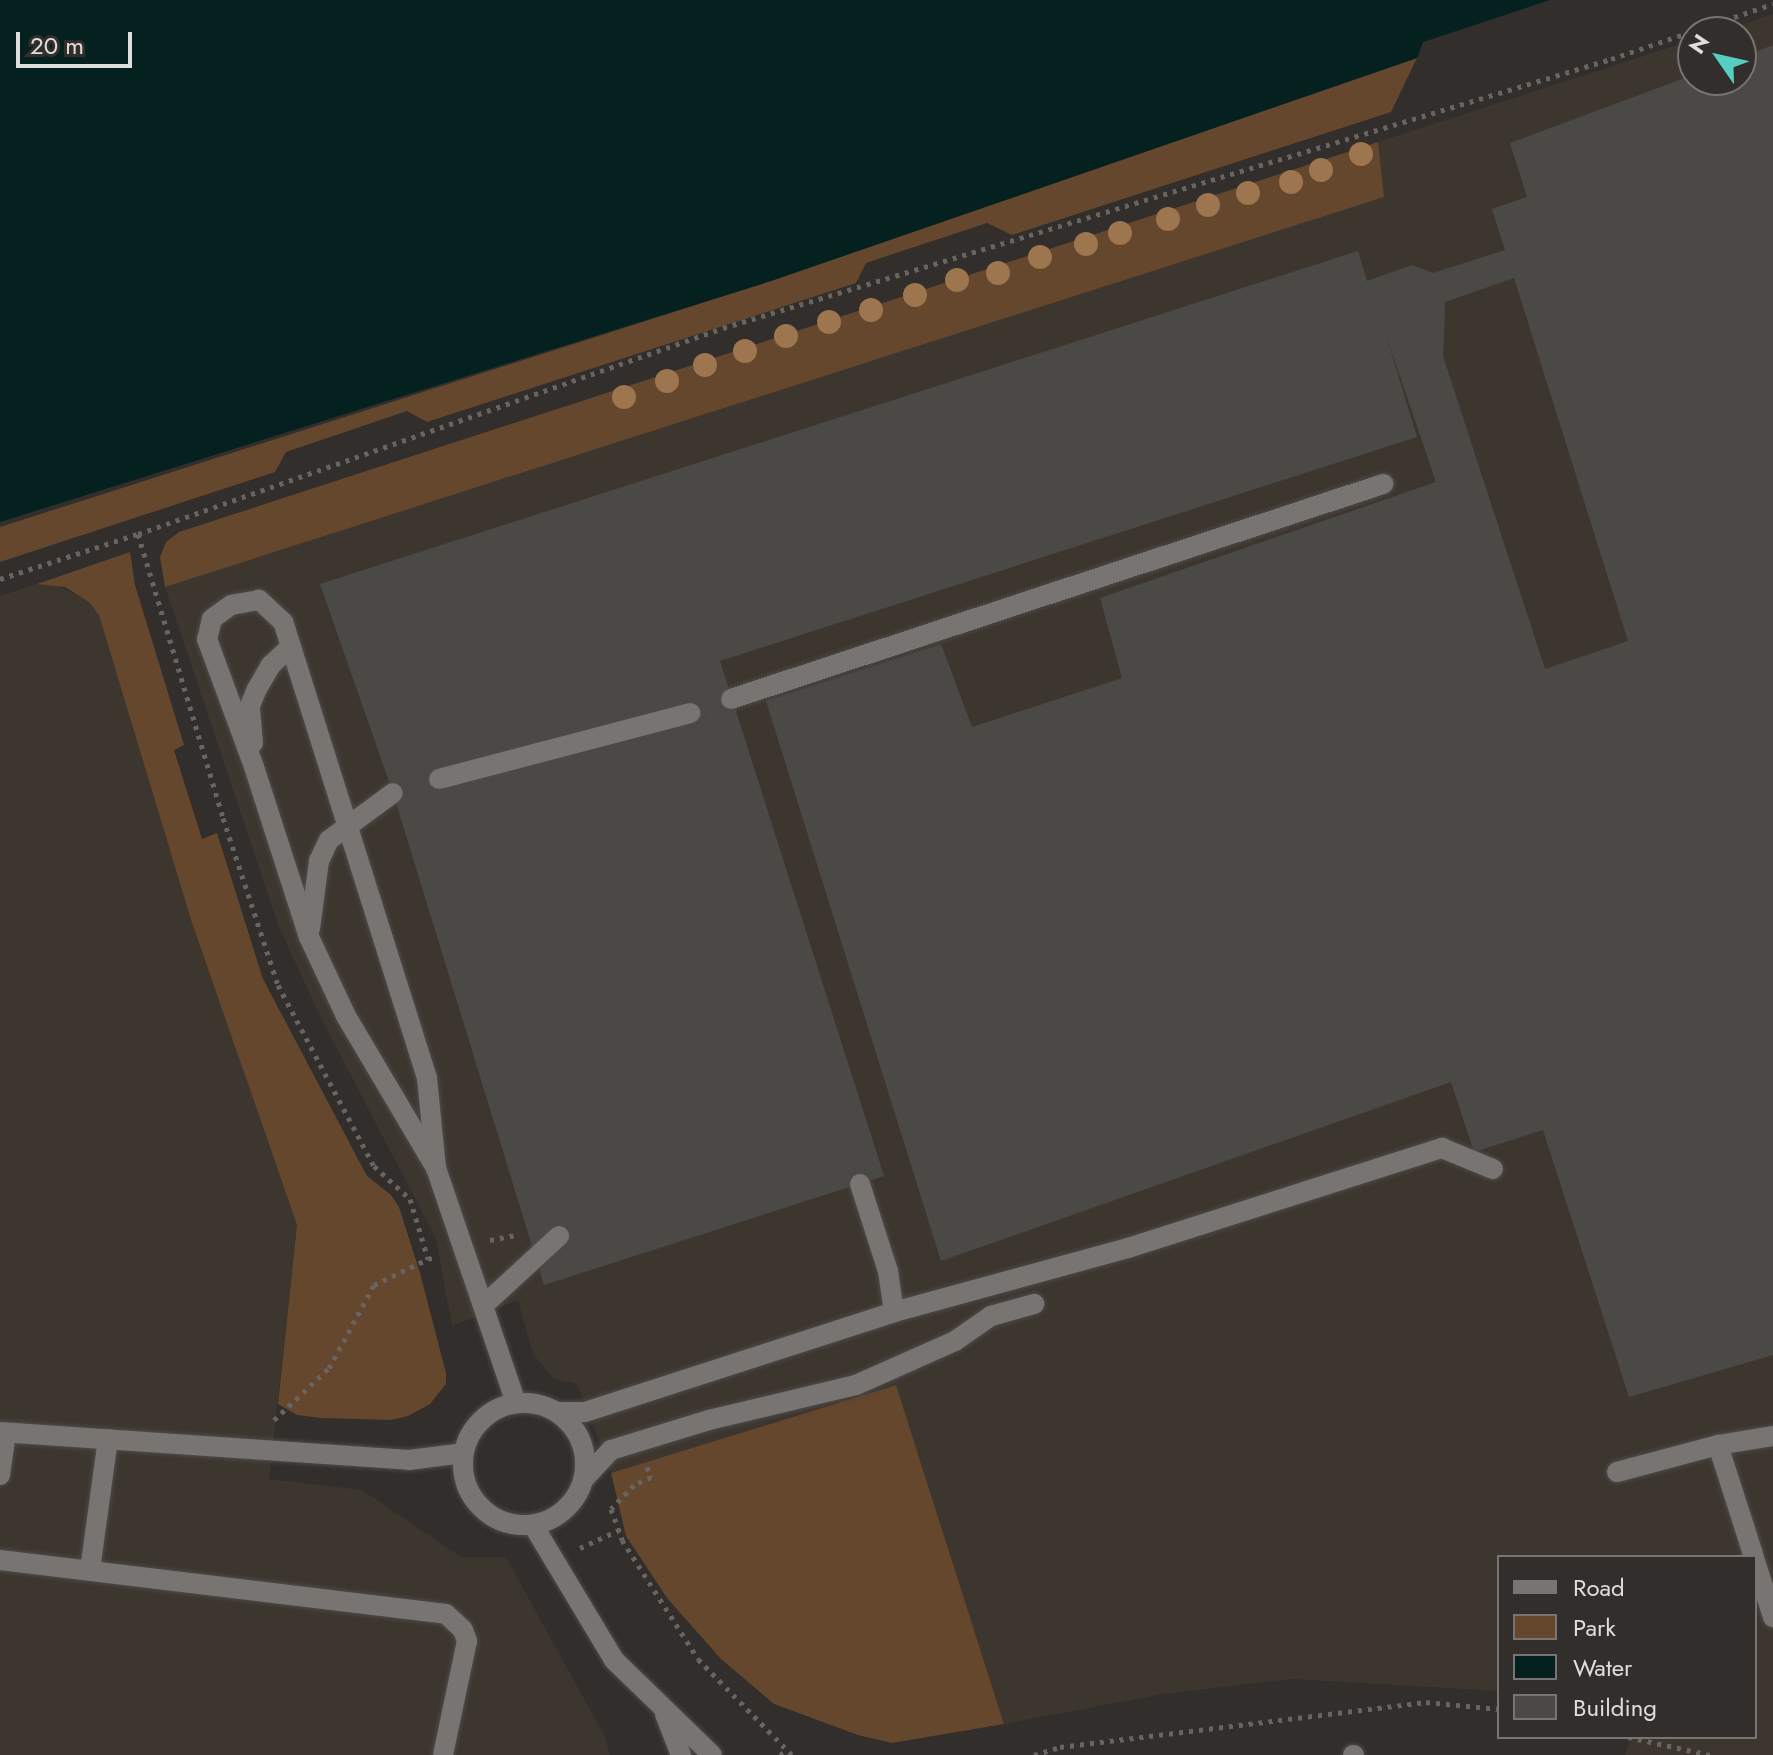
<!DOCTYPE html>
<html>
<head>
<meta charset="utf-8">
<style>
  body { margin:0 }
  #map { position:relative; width:1773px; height:1755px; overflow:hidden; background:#312e2c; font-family:Jost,sans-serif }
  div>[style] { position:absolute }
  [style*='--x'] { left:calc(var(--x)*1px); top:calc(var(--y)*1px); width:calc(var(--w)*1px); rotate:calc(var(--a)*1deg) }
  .built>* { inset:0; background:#3d362f }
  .green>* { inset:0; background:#64472c }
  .water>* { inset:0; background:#04211f }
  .building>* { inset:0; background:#4b4946 }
  .minor-tunnel>* { height:20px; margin-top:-10px; transform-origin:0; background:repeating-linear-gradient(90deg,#4b4847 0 20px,transparent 0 30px) }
  .path>* { height:5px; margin-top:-2.5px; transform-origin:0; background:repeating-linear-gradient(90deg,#676462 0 4px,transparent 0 10px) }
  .roads { filter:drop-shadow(0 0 2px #4d4a48) drop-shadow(0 0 2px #4d4a48) }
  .minor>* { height:20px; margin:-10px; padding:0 10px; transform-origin:10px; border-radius:10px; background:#777472 }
  .minor>.ring { margin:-10px; padding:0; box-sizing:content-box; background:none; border:20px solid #777472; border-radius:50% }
  .trees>* { width:24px; height:24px; margin:-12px; border-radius:50%; background:#9d754f }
  span { translate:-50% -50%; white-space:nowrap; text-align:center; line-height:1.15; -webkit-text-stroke:7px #312e2c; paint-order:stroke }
  .legend { position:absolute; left:1497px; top:1555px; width:260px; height:184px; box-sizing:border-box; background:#312e2c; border:2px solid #777473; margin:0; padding:10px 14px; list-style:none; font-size:24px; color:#e0dedd }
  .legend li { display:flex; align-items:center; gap:16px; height:40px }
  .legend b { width:40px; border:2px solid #777473 }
  .north { position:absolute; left:1677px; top:16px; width:80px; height:80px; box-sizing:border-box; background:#312e2c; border:2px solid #777473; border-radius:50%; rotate:304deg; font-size:22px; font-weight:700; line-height:32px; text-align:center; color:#e0dedd }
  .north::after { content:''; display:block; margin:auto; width:28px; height:36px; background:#57cec2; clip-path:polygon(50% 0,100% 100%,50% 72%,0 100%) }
  .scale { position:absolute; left:16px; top:32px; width:116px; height:36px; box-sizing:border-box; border:4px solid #e0dedd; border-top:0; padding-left:10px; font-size:24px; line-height:28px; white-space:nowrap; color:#e0dedd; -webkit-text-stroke:6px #312e2c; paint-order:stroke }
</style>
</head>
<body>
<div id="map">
  <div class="built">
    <i style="clip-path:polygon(1773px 14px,1773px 1755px,1625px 1755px,1631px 1737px,1755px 1737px,1755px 1557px,1499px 1557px,1499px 1691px,1292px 1679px,1163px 1694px,1004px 1724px,896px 1385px,611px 1473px,577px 1384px,554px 1379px,533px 1354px,518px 1300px,452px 1326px,436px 1239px,319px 1014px,279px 927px,165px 587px,1383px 197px,1378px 142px,1693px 40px,1693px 80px,1741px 80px,1741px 32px,1717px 32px)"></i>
    <i style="clip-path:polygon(53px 583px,90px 603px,99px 614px,191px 920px,297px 1225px,269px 1479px,362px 1490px,461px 1557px,506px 1557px,604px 1735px,610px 1755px,0 1755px,0 596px,37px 584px)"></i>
  </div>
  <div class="green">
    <i style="clip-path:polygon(1417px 58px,1391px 112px,1012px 235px,987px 223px,866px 263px,856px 283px,427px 422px,407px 411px,286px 452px,275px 472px,0 562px,0 527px,771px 281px)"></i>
    <i style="clip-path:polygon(1378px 142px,1384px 197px,165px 587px,160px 557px,166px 542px,179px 532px)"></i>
    <i style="clip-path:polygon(130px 552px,135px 585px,184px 745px,174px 750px,202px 839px,217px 833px,263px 979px,367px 1176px,391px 1195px,399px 1207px,420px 1273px,446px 1373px,446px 1384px,430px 1404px,408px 1416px,391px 1420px,321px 1418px,297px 1415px,278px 1404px,297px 1225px,191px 920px,99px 615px,90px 603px,65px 587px,37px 584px)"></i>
    <i style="clip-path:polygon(896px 1385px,1004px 1724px,892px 1743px,858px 1735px,774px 1704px,721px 1659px,667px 1598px,626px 1536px,611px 1473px)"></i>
  </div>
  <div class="water">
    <i style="clip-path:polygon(0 0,1550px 0,1423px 42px,1417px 58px,771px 281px,0 522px)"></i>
  </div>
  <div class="building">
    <i style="clip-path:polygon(evenodd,1773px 45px,1773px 1355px,1629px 1397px,1543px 1130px,1474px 1152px,1451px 1082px,941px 1261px,766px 701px,941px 644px,972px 727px,1122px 678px,1100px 598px,1436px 482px,1386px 335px,1417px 437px,720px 661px,884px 1176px,544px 1285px,393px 793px,320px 584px,1358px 251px,1367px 281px,1412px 265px,1433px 273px,1505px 250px,1492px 209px,1527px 197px,1510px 143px,1693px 75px,1693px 80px,1741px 80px,1741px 57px,1773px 45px,1514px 278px,1628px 641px,1545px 669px,1443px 356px,1445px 302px,1514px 278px)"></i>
  </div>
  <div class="minor-tunnel">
    <i style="--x:691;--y:713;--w:42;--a:-19.3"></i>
    <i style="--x:393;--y:793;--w:48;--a:-16.9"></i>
  </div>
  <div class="path">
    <i style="--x:138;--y:534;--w:296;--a:73.3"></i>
    <i style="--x:223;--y:818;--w:176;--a:71.8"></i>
    <i style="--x:278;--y:985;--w:205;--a:62.1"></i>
    <i style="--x:374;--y:1166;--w:49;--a:42.5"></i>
    <i style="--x:410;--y:1199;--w:63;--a:73.3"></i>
    <i style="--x:428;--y:1259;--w:7;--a:-16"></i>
    <i style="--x:0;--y:579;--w:145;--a:-18.1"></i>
    <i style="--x:138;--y:534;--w:620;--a:-19.4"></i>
    <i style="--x:723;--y:328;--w:928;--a:-16.85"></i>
    <i style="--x:1611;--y:59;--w:171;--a:-18.8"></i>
    <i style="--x:490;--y:1240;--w:25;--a:-11"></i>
    <i style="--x:274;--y:1420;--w:76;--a:-43.4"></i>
    <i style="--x:329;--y:1368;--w:94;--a:-61.5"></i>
    <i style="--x:374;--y:1285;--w:60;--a:-25.7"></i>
    <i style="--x:647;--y:1467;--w:11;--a:68"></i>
    <i style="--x:651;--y:1477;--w:19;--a:155"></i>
    <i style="--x:634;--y:1485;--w:33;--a:134"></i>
    <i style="--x:611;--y:1509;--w:33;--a:70"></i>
    <i style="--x:622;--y:1540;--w:141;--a:57.4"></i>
    <i style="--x:698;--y:1659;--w:134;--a:45.6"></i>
    <i style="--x:580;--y:1548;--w:43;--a:-24.8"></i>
    <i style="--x:1628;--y:1737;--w:84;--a:12.4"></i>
    <i style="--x:780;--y:1755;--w:9;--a:-36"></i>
    <i style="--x:1034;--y:1755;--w:27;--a:-17"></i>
    <i style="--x:1060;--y:1747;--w:369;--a:-7"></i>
    <i style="--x:1426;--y:1702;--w:73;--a:5.5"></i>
  </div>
  <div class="roads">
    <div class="minor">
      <i style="--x:731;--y:699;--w:687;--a:-18.25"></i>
      <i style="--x:253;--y:743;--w:37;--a:-95"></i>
      <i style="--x:250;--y:706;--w:18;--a:-68"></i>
      <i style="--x:257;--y:689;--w:28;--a:-60"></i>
      <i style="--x:271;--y:665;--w:26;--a:-43"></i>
      <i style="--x:439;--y:779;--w:260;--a:-14.7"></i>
      <i style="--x:310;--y:929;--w:69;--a:-82.5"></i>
      <i style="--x:319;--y:861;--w:23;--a:-65"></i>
      <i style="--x:329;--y:840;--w:79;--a:-36.3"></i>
      <i style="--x:436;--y:1168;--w:90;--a:-95.7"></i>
      <i style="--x:427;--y:1078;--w:478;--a:-107.5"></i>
      <i style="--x:283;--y:622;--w:33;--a:-137"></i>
      <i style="--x:259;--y:600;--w:28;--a:170"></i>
      <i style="--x:231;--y:605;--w:24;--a:144"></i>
      <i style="--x:212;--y:619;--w:21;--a:104"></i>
      <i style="--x:207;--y:639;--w:136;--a:69.8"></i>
      <i style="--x:254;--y:767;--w:179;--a:72.1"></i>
      <i style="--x:309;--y:937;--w:87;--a:64.9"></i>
      <i style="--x:346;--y:1016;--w:177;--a:59.4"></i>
      <i style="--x:436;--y:1168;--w:248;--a:71.2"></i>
      <i style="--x:860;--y:1184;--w:91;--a:72.2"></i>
      <i style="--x:888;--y:1271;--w:41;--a:81.7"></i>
      <i style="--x:484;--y:1305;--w:102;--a:-42.6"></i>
      <i class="ring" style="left:463px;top:1403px;width:102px;height:102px"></i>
      <i style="--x:557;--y:1412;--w:28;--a:0"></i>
      <i style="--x:585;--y:1412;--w:325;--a:-17.9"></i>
      <i style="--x:894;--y:1312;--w:243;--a:-15.3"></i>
      <i style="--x:1128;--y:1248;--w:330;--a:-17.7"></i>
      <i style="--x:1442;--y:1148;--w:55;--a:22.4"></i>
      <i style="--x:0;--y:1432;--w:410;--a:3.9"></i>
      <i style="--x:409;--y:1460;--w:54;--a:-7.4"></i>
      <i style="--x:1718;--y:1445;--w:56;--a:-9.3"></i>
      <i style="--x:1617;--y:1472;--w:105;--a:-15"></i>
      <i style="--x:1718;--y:1445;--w:118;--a:72.2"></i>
      <i style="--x:0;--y:1475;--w:42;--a:-81.9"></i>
      <i style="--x:583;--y:1480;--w:41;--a:-47"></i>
      <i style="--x:611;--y:1450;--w:102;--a:-17"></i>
      <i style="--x:709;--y:1420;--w:151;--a:-13.4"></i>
      <i style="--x:856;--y:1385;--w:108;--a:-24"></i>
      <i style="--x:955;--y:1341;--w:44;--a:-34.8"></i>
      <i style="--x:991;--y:1316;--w:45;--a:-15.6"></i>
      <i style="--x:533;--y:1525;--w:157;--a:59"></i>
      <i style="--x:614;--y:1660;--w:136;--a:44.1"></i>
      <i style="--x:0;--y:1560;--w:449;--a:6.9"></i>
      <i style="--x:446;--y:1614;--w:23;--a:43"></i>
      <i style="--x:463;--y:1630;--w:12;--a:70"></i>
      <i style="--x:467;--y:1641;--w:116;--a:101.9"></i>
      <i style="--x:1755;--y:1561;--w:59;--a:72.2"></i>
      <i style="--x:90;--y:1570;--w:132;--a:-82.2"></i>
      <i style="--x:665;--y:1714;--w:44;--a:68.7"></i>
      <i style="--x:1353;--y:1755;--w:1;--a:0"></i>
    </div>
  </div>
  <div class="trees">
    <i style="left:1361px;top:154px"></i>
    <i style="left:1321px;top:170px"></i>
    <i style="left:1291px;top:182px"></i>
    <i style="left:1248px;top:193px"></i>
    <i style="left:1208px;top:205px"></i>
    <i style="left:1168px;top:219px"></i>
    <i style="left:1120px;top:233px"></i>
    <i style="left:1086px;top:244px"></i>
    <i style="left:1040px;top:257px"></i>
    <i style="left:998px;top:273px"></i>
    <i style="left:957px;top:280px"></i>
    <i style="left:915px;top:295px"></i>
    <i style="left:871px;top:310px"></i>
    <i style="left:829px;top:322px"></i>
    <i style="left:786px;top:336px"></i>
    <i style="left:745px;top:351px"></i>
    <i style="left:705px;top:365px"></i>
    <i style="left:667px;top:381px"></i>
    <i style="left:624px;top:397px"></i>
  </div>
  <ul class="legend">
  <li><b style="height:10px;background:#777472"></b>Road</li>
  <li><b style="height:22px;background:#64472c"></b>Park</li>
  <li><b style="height:22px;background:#04211f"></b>Water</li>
  <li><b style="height:22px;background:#4b4946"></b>Building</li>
  </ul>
  <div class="north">N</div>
  <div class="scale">20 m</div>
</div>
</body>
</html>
